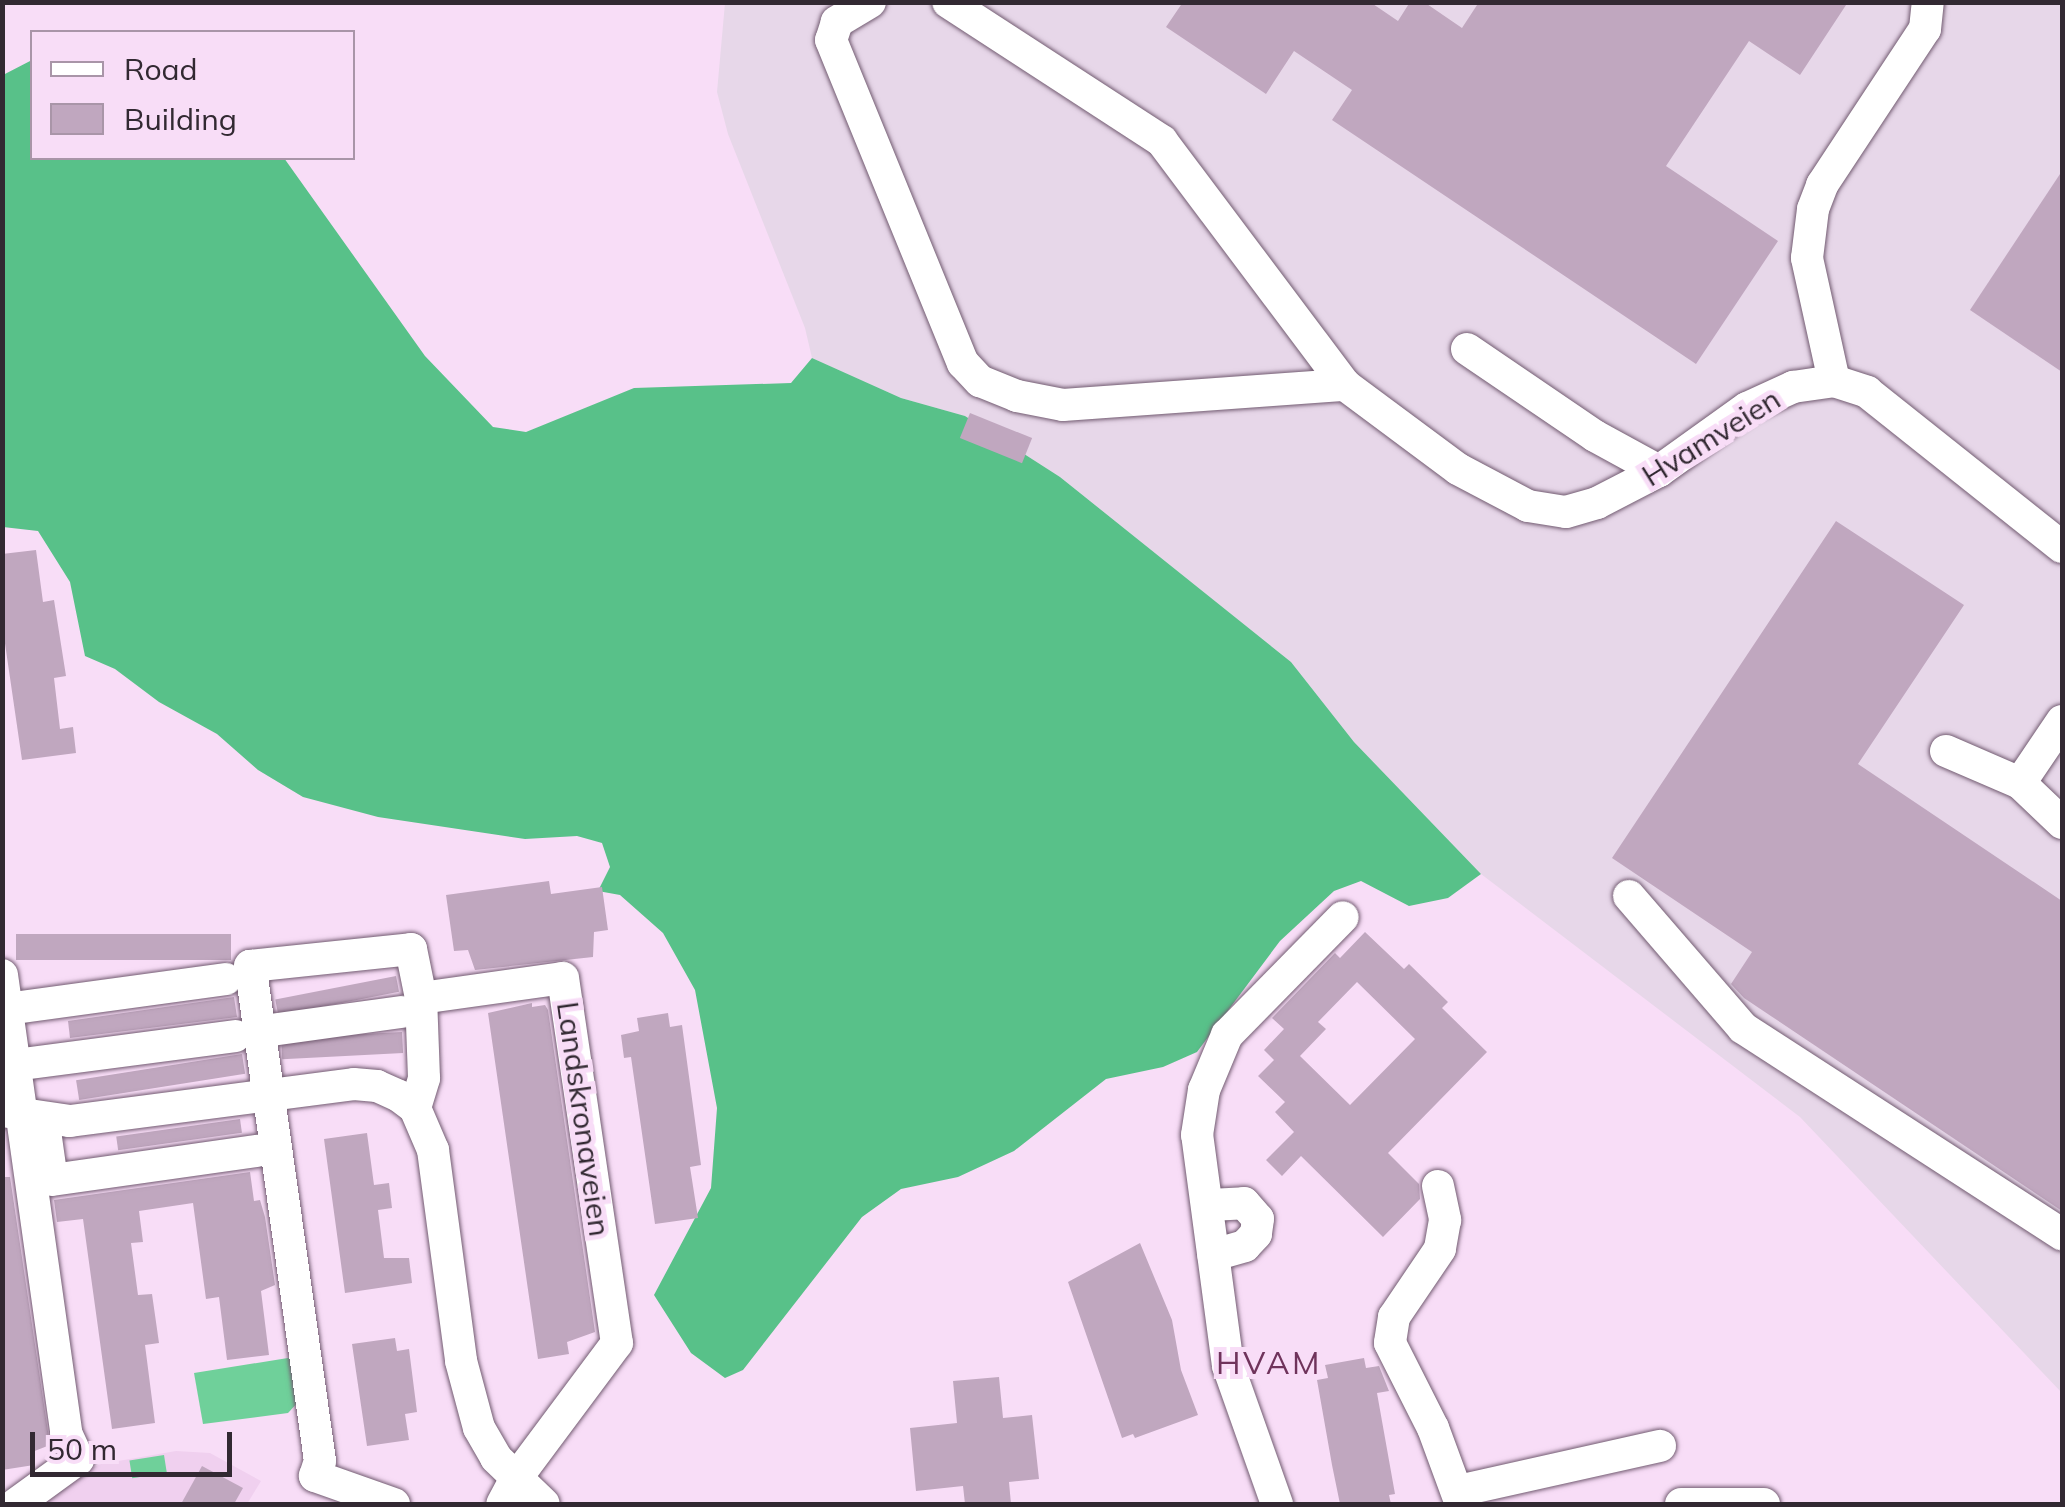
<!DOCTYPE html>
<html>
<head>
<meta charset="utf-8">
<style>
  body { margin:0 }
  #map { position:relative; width:2065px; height:1507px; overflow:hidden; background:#f8ddf7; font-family:Mulish,sans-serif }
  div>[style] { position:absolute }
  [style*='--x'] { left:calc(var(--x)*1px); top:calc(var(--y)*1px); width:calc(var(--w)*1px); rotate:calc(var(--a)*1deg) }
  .built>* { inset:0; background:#f0d0ef }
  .industrial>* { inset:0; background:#e7d7e9 }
  .green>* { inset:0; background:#6fd09a; transform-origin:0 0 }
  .forest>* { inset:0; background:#58c189 }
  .building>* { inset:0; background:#c0a7bf; transform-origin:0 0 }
  .roads { filter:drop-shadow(0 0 2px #725b71) drop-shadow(0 0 2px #725b71) }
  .minor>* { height:32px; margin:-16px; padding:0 16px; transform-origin:16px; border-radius:16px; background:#fff }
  span { translate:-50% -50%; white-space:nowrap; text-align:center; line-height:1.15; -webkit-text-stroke:10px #f8ddf7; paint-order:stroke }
  .street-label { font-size:30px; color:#322932 }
  .neighbourhood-label { font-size:32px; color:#6f335b; letter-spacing:2.5px }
  .frame { position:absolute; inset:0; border:5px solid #322932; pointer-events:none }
  .legend { position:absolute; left:30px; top:30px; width:325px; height:130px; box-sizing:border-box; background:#f8ddf7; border:2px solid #a995a8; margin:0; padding:12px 18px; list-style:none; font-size:30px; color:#322932 }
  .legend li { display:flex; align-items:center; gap:20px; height:50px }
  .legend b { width:50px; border:2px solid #a995a8 }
  .scale { position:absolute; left:30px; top:1432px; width:202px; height:45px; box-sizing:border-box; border:5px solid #322932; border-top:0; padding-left:12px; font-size:30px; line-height:35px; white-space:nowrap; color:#322932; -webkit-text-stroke:8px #f8ddf7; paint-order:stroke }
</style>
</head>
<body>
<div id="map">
  <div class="built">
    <i style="clip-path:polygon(176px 1451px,210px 1453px,261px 1481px,247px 1504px,33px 1504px,70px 1477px,101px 1464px)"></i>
  </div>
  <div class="industrial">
    <i style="clip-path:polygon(725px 3px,2062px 3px,2062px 1393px,1800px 1117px,1481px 874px,1354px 742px,1291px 662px,1060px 477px,965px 416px,901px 398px,812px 358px,805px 328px,728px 134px,717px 92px)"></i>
  </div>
  <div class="green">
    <i style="clip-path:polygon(294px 1357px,301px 1399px,288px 1413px,203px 1424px,194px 1373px)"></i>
    <i style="left:164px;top:1455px;width:18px;height:35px;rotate:81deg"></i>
  </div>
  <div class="forest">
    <i style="clip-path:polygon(32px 60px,32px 158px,284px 158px,425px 356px,493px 427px,526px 432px,634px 388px,791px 383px,812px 358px,901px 398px,965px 416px,1060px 477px,1291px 662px,1354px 742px,1481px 874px,1448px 898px,1409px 906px,1361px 881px,1334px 891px,1280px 941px,1197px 1052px,1163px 1067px,1106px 1079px,1014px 1151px,958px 1177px,901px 1189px,862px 1217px,743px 1370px,725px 1378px,691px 1353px,654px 1295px,711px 1188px,717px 1108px,695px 990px,663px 933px,620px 895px,598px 891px,610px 867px,602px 843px,577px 836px,525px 839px,378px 817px,303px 797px,258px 770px,217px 734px,159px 702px,115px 669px,85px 656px,70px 582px,38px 531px,3px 527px,3px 75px)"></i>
  </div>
  <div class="building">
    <i style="clip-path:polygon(1183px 2px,1370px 2px,1398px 21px,1410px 2px,1424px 2px,1462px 28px,1479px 2px,1848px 2px,1800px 75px,1749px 41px,1666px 166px,1778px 241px,1696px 364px,1332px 120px,1352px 90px,1294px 51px,1266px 94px,1166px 27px)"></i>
    <i style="clip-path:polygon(2062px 171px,2062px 372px,1970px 310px)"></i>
    <i style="left:970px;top:413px;width:67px;height:27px;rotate:22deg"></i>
    <i style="clip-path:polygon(1836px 521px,1964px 605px,1858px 764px,2062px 901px,2062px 1211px,1744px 998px,1731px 984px,1752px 952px,1612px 858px)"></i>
    <i style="clip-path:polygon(36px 550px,43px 602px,54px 600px,66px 676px,54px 678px,60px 729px,73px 727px,76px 753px,22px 760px,2px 623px,2px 554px)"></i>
    <i style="clip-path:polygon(549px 881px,551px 894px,602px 887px,608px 930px,594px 932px,593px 957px,475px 970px,468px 950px,454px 951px,446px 895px)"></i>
    <i style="clip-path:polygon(evenodd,1365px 932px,1404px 969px,1409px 964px,1448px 1002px,1442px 1008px,1487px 1052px,1388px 1153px,1419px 1184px,1420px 1199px,1383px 1237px,1301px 1156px,1282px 1176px,1266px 1160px,1294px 1132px,1275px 1112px,1285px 1102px,1258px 1076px,1274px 1060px,1264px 1050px,1284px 1029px,1272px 1018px,1335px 953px,1340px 958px,1365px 932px,1357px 982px,1415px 1039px,1350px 1105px,1300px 1056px,1326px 1029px,1318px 1022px,1357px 982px)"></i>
    <i style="left:231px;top:934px;width:26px;height:215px;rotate:90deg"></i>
    <i style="left:396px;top:976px;width:16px;height:123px;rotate:79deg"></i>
    <i style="clip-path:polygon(234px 997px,237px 1017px,70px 1038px,68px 1021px)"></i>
    <i style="clip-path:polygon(532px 1003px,532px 1007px,545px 1005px,548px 1010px,595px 1332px,567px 1342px,569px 1354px,538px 1359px,488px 1013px)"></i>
    <i style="clip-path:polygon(668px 1013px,670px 1027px,682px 1025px,701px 1165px,690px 1167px,698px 1218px,655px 1224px,631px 1057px,624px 1058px,621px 1035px,639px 1031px,637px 1018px)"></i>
    <i style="left:402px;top:1032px;width:21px;height:121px;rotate:87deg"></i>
    <i style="left:242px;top:1054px;width:20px;height:168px;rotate:81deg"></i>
    <i style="left:240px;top:1119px;width:14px;height:125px;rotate:82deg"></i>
    <i style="clip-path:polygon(367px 1133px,374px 1185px,389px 1183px,392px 1208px,378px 1210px,384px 1258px,409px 1258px,412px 1283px,345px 1293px,324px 1139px)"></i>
    <i style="clip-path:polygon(250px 1172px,254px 1201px,260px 1200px,265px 1217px,275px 1285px,261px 1291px,269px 1355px,227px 1360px,219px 1297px,206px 1299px,193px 1203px,139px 1211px,143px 1242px,131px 1243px,138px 1295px,152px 1294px,159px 1343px,145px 1345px,155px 1423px,112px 1429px,83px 1219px,57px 1222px,54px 1200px)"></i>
    <i style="clip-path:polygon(2px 1177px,10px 1177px,50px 1445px,32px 1452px,34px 1465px,2px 1470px)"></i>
    <i style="clip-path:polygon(1140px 1243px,1172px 1320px,1181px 1370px,1198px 1415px,1135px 1438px,1133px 1434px,1122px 1438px,1068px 1282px)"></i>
    <i style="clip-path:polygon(395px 1338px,397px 1351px,409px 1349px,417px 1412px,405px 1414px,409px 1440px,367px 1446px,352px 1344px)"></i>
    <i style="clip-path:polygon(1364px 1358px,1366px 1368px,1379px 1366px,1389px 1391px,1377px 1393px,1395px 1494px,1389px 1495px,1391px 1504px,1340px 1504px,1332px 1465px,1317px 1380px,1328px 1378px,1325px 1365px)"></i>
    <i style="clip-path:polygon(999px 1377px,1003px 1418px,1032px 1415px,1039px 1479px,1009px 1482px,1011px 1504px,965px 1504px,963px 1486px,916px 1491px,910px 1428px,957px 1423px,953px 1381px)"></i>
    <i style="clip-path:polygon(202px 1466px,243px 1488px,234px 1504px,181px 1504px)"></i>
  </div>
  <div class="roads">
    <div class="minor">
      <i style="--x:870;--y:2;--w:39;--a:149"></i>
      <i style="--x:837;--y:22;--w:19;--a:108"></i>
      <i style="--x:831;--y:40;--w:349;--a:67.8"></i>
      <i style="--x:963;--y:363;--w:25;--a:47"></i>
      <i style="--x:980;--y:381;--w:40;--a:22"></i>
      <i style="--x:1017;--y:396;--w:47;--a:11.1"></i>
      <i style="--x:1063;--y:405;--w:283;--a:-4.1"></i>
      <i style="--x:1345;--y:385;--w:305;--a:-126.9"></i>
      <i style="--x:1162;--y:141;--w:255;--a:-147"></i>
      <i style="--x:1467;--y:349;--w:155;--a:34.2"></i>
      <i style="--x:1595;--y:436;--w:73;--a:28.7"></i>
      <i style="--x:1834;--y:381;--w:126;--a:-102.4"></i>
      <i style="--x:1807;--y:258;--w:49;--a:-83"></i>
      <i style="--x:1813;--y:209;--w:26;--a:-69"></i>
      <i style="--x:1822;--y:185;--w:187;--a:-56.6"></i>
      <i style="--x:1925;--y:29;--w:27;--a:-84"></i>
      <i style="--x:1345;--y:385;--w:141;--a:36.6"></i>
      <i style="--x:1458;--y:469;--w:79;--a:27.9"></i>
      <i style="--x:1528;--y:506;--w:38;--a:9"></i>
      <i style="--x:1566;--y:512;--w:32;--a:-16"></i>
      <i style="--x:1597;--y:503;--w:70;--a:-27.3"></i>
      <i style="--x:1659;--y:471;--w:108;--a:-35.6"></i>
      <i style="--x:1747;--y:408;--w:51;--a:-24.5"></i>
      <i style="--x:1793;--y:387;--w:41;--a:-8.3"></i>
      <i style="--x:1834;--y:381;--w:35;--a:18"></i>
      <i style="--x:1867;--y:392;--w:249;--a:38.5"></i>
      <i style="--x:2062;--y:721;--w:75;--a:124.1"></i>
      <i style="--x:2020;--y:783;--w:58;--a:43.6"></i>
      <i style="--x:1946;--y:751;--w:81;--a:23.4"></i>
      <i style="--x:1629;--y:896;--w:174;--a:49.2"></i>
      <i style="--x:1743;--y:1028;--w:380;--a:32.9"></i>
      <i style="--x:2;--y:975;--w:462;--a:82"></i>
      <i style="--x:66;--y:1433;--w:29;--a:65"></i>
      <i style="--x:78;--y:1459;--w:77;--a:144"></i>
      <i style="--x:7;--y:1009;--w:221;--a:-7.8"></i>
      <i style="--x:257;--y:1032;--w:146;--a:-7.9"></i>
      <i style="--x:15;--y:1065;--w:222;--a:-7.5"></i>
      <i style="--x:415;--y:1108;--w:31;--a:-73"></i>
      <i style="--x:424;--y:1078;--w:80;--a:-92.1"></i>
      <i style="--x:421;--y:998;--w:143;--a:-8"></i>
      <i style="--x:563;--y:978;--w:369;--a:81.6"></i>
      <i style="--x:617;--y:1343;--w:171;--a:126.7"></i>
      <i style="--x:515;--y:1480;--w:27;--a:118"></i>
      <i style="--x:2;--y:1111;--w:69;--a:8.4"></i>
      <i style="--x:70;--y:1121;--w:286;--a:-7.4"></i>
      <i style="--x:354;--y:1084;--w:23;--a:5"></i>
      <i style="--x:377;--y:1086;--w:24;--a:24"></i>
      <i style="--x:399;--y:1096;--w:20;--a:37"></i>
      <i style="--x:415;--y:1108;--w:46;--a:66.8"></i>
      <i style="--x:433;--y:1150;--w:213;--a:82.4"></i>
      <i style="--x:461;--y:1361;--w:69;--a:75"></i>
      <i style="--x:479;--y:1428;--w:34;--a:60"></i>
      <i style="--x:496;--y:1458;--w:66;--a:43.8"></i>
      <i style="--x:46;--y:1138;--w:42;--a:81.9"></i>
      <i style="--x:52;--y:1180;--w:207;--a:-8.1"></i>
      <i style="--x:1438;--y:1186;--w:35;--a:78"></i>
      <i style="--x:1445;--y:1220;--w:29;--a:100"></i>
      <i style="--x:1440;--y:1249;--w:82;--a:124.1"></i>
      <i style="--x:1394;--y:1317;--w:26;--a:99"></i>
      <i style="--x:1390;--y:1343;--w:95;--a:63.2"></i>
      <i style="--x:1433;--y:1428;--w:81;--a:69.8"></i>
      <i style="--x:1210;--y:1205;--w:34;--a:-3"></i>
      <i style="--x:1244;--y:1203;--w:21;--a:49"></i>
      <i style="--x:1258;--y:1219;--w:15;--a:98"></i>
      <i style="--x:1256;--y:1234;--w:16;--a:133"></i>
      <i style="--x:1245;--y:1246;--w:33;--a:164"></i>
      <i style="--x:1458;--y:1491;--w:207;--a:-12.6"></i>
      <i style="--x:394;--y:1504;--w:84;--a:-160.5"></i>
      <i style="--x:315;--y:1476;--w:16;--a:-72"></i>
      <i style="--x:320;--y:1461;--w:500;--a:-98"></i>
      <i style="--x:250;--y:966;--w:162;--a:-6"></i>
      <i style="--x:411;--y:949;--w:50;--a:78.5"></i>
      <i style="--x:1277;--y:1504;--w:146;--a:-109.5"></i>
      <i style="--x:1228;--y:1366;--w:233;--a:-97.6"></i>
      <i style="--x:1197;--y:1135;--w:46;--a:-81.2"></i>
      <i style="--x:1204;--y:1090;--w:60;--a:-67.3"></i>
      <i style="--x:1227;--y:1035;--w:165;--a:-45.5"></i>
      <i style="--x:1681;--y:1504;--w:83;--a:0"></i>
    </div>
  </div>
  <div class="street-label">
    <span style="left:1711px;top:437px;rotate:-32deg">Hvamveien</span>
    <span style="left:584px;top:1119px;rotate:82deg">Landskronaveien</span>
  </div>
  <div class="neighbourhood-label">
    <span style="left:1269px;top:1362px">HVAM</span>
  </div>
  <div class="frame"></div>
  <ul class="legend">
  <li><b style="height:12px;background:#fff"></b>Road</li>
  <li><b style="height:28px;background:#c0a7bf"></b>Building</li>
  </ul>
  <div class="scale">50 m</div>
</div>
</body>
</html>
